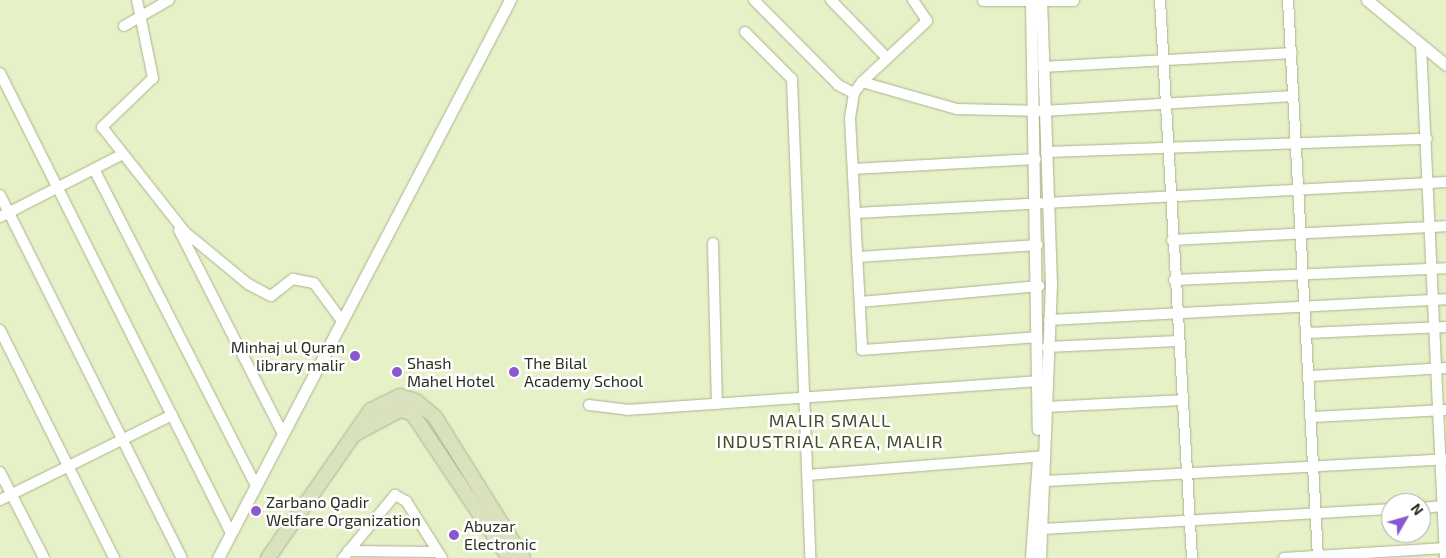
<!DOCTYPE html>
<html>
<head>
<meta charset="utf-8">
<style>
  body { margin:0 }
  #map { position:relative; width:1446px; height:558px; overflow:hidden; background:#e6f1c8; font-family:"Exo 2",sans-serif }
  div>[style] { position:absolute }
  [style*='--x'] { left:calc(var(--x)*1px); top:calc(var(--y)*1px); width:calc(var(--w)*1px); rotate:calc(var(--a)*1deg) }
  .roads { filter:drop-shadow(0 0 1px #a9b48c) drop-shadow(0 0 1px #a9b48c) }
  .minor>* { height:10px; margin:-5px; padding:0 5px; transform-origin:5px; border-radius:5px; background:#fff }
  .tertiary>* { height:11px; margin:-5.5px; padding:0 5.5px; transform-origin:5.5px; border-radius:5.5px; background:#fff }
  .secondary>* { height:14px; margin:-7px; padding:0 7px; transform-origin:7px; border-radius:7px; background:#dae1be }
  .dots>* { width:14px; height:14px; translate:-50% -50%; box-sizing:border-box; border:2px solid #fff; border-radius:50% }
  span { translate:-50% -50%; white-space:nowrap; text-align:center; line-height:1.15; -webkit-text-stroke:5px #fff; paint-order:stroke }
  .poi-label { font-size:16px; color:#2b3020 }
  .right { translate:-100% -50%; text-align:right }
  .left { translate:0 -50%; text-align:left }
  .neighbourhood-label { font-size:18px; color:#444d2a; letter-spacing:1px }
  .north { position:absolute; left:1381px; top:493px; width:50px; height:50px; box-sizing:border-box; background:#fff; border:1px solid #aaaca6; border-radius:50%; rotate:52deg; font-size:14px; font-weight:700; line-height:20px; text-align:center; color:#2b3020 }
  .north::after { content:''; display:block; margin:auto; width:18px; height:22px; background:#8b58d0; clip-path:polygon(50% 0,100% 100%,50% 72%,0 100%) }
</style>
</head>
<body>
<div id="map">
  <div class="roads">
    <div class="minor">
      <i style="--x:137;--y:0;--w:80;--a:78.4"></i>
      <i style="--x:153;--y:78;--w:71;--a:136.1"></i>
      <i style="--x:102;--y:127;--w:134;--a:51.7"></i>
      <i style="--x:185;--y:232;--w:82;--a:39.5"></i>
      <i style="--x:248;--y:284;--w:26;--a:28"></i>
      <i style="--x:271;--y:296;--w:28;--a:-38"></i>
      <i style="--x:293;--y:279;--w:21;--a:11"></i>
      <i style="--x:314;--y:283;--w:47;--a:53.6"></i>
      <i style="--x:754;--y:0;--w:120;--a:45.3"></i>
      <i style="--x:838;--y:85;--w:18;--a:27"></i>
      <i style="--x:831;--y:0;--w:81;--a:46"></i>
      <i style="--x:913;--y:0;--w:25;--a:56"></i>
      <i style="--x:927;--y:21;--w:89;--a:136.8"></i>
      <i style="--x:862;--y:82;--w:14;--a:126"></i>
      <i style="--x:854;--y:93;--w:25;--a:99"></i>
      <i style="--x:850;--y:118;--w:232;--a:87"></i>
      <i style="--x:862;--y:350;--w:176;--a:-4.2"></i>
      <i style="--x:1160;--y:0;--w:559;--a:86.72"></i>
      <i style="--x:1288;--y:0;--w:559;--a:86.92"></i>
      <i style="--x:124;--y:26;--w:52;--a:-30"></i>
      <i style="--x:745;--y:32;--w:66;--a:45"></i>
      <i style="--x:792;--y:79;--w:479;--a:87.8"></i>
      <i style="--x:1421;--y:45;--w:514;--a:87.32"></i>
      <i style="--x:1043;--y:67;--w:249;--a:-3.2"></i>
      <i style="--x:0;--y:73;--w:515;--a:63.34"></i>
      <i style="--x:862;--y:82;--w:99;--a:15.9"></i>
      <i style="--x:957;--y:109;--w:86;--a:1.3"></i>
      <i style="--x:1043;--y:111;--w:251;--a:-3.4"></i>
      <i style="--x:1046;--y:152;--w:381;--a:-2"></i>
      <i style="--x:94;--y:169;--w:356;--a:62.9"></i>
      <i style="--x:853;--y:169;--w:183;--a:-3.1"></i>
      <i style="--x:0;--y:195;--w:406;--a:63.4"></i>
      <i style="--x:856;--y:213;--w:591;--a:-3.01"></i>
      <i style="--x:0;--y:217;--w:138;--a:-27.1"></i>
      <i style="--x:179;--y:230;--w:229;--a:63"></i>
      <i style="--x:1172;--y:240;--w:274;--a:-2.9"></i>
      <i style="--x:713;--y:243;--w:161;--a:88.6"></i>
      <i style="--x:858;--y:257;--w:180;--a:-3.8"></i>
      <i style="--x:1174;--y:280;--w:272;--a:-2.5"></i>
      <i style="--x:860;--y:302;--w:180;--a:-5.1"></i>
      <i style="--x:1049;--y:320;--w:398;--a:-3"></i>
      <i style="--x:0;--y:330;--w:255;--a:63.4"></i>
      <i style="--x:1308;--y:333;--w:138;--a:-2.5"></i>
      <i style="--x:1047;--y:347;--w:131;--a:-2.6"></i>
      <i style="--x:1311;--y:376;--w:135;--a:-3.4"></i>
      <i style="--x:589;--y:405;--w:38;--a:7"></i>
      <i style="--x:627;--y:410;--w:418;--a:-4"></i>
      <i style="--x:1046;--y:407;--w:136;--a:-2.9"></i>
      <i style="--x:1313;--y:417;--w:132;--a:-3"></i>
      <i style="--x:0;--y:472;--w:97;--a:62.9"></i>
      <i style="--x:808;--y:475;--w:238;--a:-4.6"></i>
      <i style="--x:1046;--y:481;--w:401;--a:-3.1"></i>
      <i style="--x:0;--y:500;--w:192;--a:-26.3"></i>
      <i style="--x:1421;--y:508;--w:25;--a:-5"></i>
      <i style="--x:1043;--y:529;--w:349;--a:-3.3"></i>
      <i style="--x:348;--y:551;--w:90;--a:0.6"></i>
      <i style="--x:343;--y:558;--w:82;--a:-50.5"></i>
      <i style="--x:395;--y:495;--w:13;--a:29"></i>
      <i style="--x:406;--y:501;--w:67;--a:57.7"></i>
      <i style="--x:1284;--y:558;--w:162;--a:-3.5"></i>
    </div>
    <div class="tertiary">
      <i style="--x:983;--y:0;--w:90;--a:0"></i>
      <i style="--x:1367;--y:0;--w:102;--a:39.4"></i>
      <i style="--x:1031;--y:2;--w:427;--a:89.1"></i>
      <i style="--x:218;--y:558;--w:630;--a:-62.38"></i>
      <i style="--x:1031;--y:558;--w:100;--a:-86"></i>
      <i style="--x:1040;--y:558;--w:274;--a:-87.7"></i>
      <i style="--x:1051;--y:284;--w:282;--a:-92"></i>
    </div>
    <div class="secondary">
      <i style="--x:357;--y:433;--w:49;--a:-28.1"></i>
      <i style="--x:400;--y:410;--w:12;--a:14"></i>
      <i style="--x:412;--y:413;--w:174;--a:56.2"></i>
      <i style="--x:268;--y:558;--w:180;--a:-55.2"></i>
      <i style="--x:371;--y:410;--w:32;--a:-26"></i>
      <i style="--x:400;--y:396;--w:17;--a:17"></i>
      <i style="--x:416;--y:401;--w:25;--a:40"></i>
      <i style="--x:435;--y:417;--w:166;--a:58"></i>
    </div>
  </div>
  <div class="dots">
    <i style="left:355px;top:356px;background:#8b58d0"></i>
    <i style="left:397px;top:372px;background:#8b58d0"></i>
    <i style="left:514px;top:372px;background:#8b58d0"></i>
    <i style="left:256px;top:511px;background:#8b58d0"></i>
    <i style="left:454px;top:535px;background:#8b58d0"></i>
  </div>
  <div class="poi-label">
    <span class="right" style="left:345px;top:356px">Minhaj ul Quran<br>library malir</span>
    <span class="left" style="left:407px;top:372px">Shash<br>Mahel Hotel</span>
    <span class="left" style="left:524px;top:372px">The Bilal<br>Academy School</span>
    <span class="left" style="left:266px;top:511px">Zarbano Qadir<br>Welfare Organization</span>
    <span class="left" style="left:464px;top:535px">Abuzar<br>Electronic</span>
  </div>
  <div class="neighbourhood-label">
    <span style="left:830px;top:431px">MALIR SMALL<br>INDUSTRIAL AREA, MALIR</span>
  </div>
  <div class="north">N</div>
</div>
</body>
</html>
